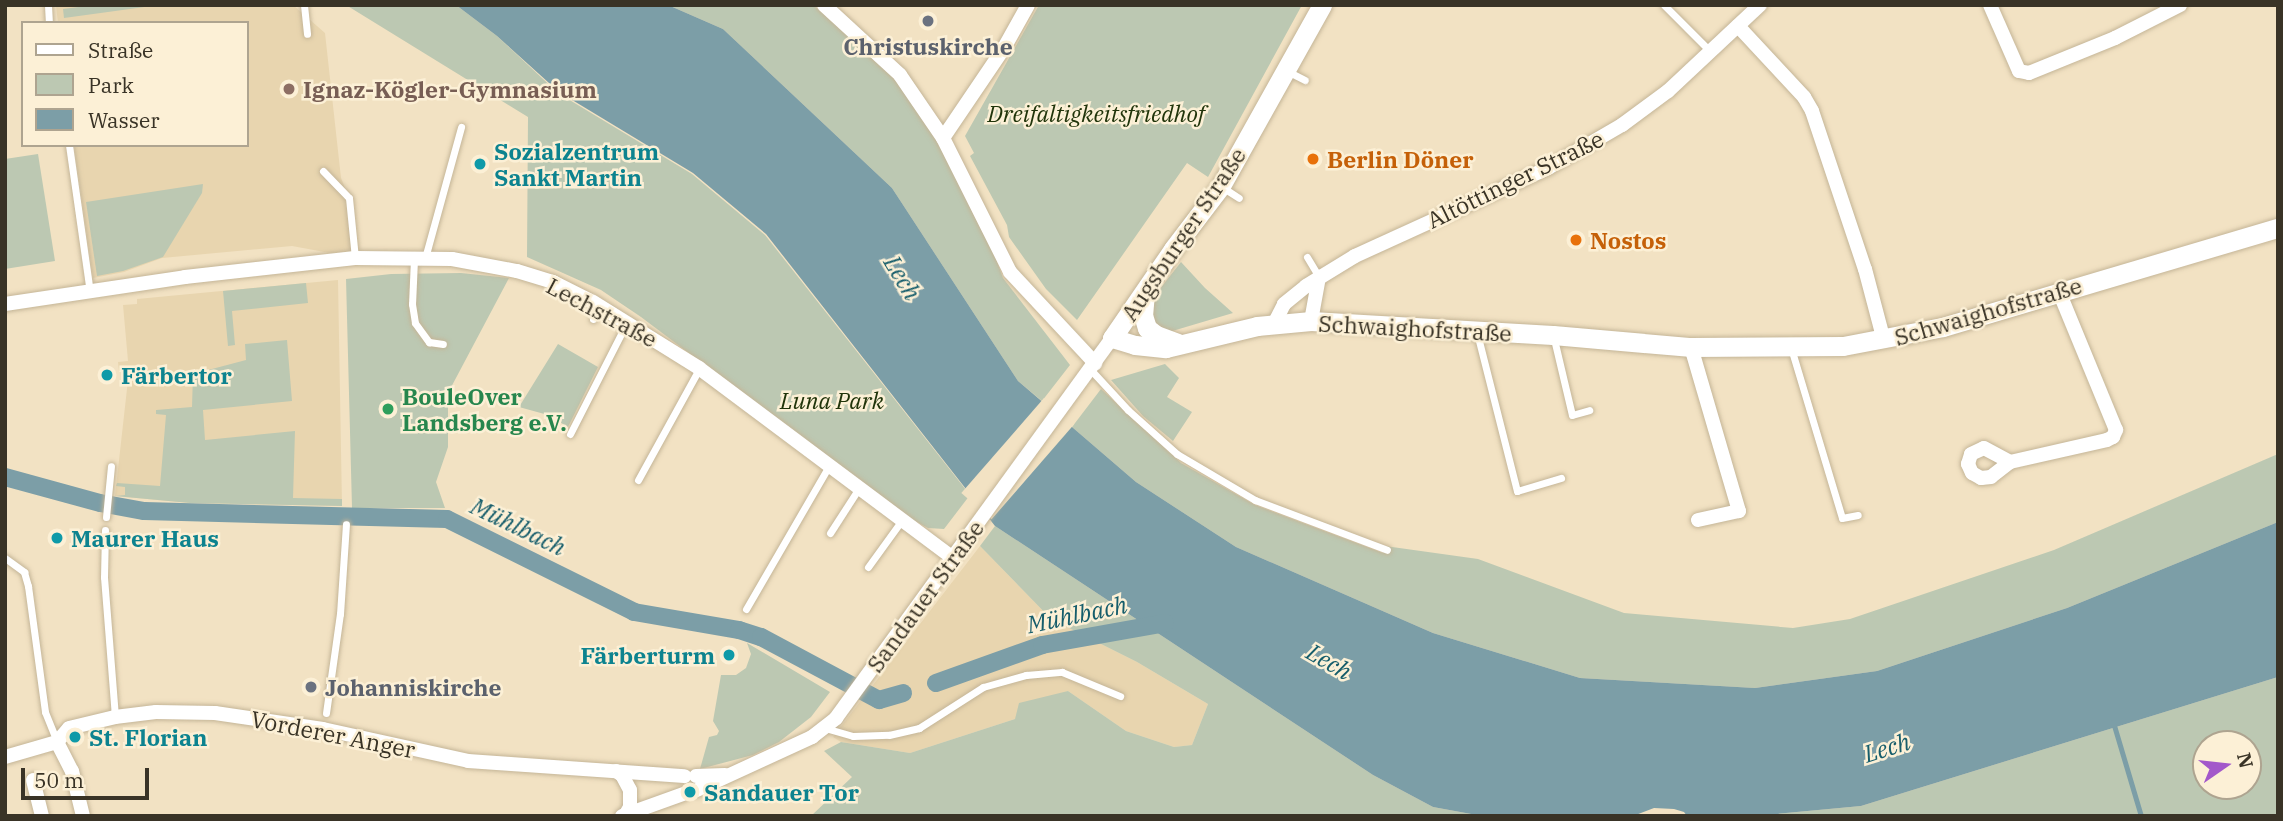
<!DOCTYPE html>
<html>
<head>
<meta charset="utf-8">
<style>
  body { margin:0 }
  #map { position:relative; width:2283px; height:821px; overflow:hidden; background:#f2e2c3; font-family:"IBM Plex Serif",serif }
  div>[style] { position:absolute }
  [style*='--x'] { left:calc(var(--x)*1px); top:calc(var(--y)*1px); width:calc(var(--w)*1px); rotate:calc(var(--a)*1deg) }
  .built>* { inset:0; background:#e8d5af }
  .green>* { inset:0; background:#bcc8b2 }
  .water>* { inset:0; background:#7c9ea7 }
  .pier>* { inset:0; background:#f2e2c3; transform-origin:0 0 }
  .stream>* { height:5px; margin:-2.5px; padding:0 2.5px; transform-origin:2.5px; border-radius:2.5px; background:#7c9ea7 }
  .canal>* { height:18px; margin:-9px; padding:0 9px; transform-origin:9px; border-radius:9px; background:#7c9ea7 }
  .roads { filter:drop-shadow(0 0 2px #c4b597) drop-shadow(0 0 2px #c4b597) }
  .lane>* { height:7px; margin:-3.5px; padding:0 3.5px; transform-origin:3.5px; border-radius:3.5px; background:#fff }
  .street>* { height:14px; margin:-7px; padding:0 7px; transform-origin:7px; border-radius:7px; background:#fff }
  .secondary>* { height:19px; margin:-9.5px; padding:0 9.5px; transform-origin:9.5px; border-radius:9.5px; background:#fff }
  .dots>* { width:19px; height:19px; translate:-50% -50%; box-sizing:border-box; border:4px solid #fcf0d6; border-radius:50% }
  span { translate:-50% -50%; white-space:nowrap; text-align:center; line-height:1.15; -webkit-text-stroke:5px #fcf0d6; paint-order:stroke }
  .worship-label { font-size:23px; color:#5b616d; font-weight:700 }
  .left { translate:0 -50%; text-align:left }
  .education-label { font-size:23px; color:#785e54; font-weight:700 }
  .park-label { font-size:23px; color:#20340a; font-style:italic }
  .culture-label { font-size:23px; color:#0d838f; font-weight:700 }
  .right { translate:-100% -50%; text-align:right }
  .food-label { font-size:23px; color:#c56008; font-weight:700 }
  .street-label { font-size:23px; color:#393326 }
  .leisure-label { font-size:23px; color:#27864d; font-weight:700 }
  .water-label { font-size:24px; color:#165d6b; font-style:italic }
  .frame { position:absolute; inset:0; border:7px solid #393326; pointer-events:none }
  .legend { position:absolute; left:21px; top:21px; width:228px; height:126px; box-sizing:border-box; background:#fcf0d6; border:2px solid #aea490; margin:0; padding:9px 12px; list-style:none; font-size:21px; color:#393326 }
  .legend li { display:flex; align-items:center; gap:14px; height:35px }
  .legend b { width:35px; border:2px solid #aea490 }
  .north { position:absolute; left:2192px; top:730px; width:70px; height:70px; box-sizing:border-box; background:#fcf0d6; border:2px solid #aea490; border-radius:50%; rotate:76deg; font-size:19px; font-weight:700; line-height:28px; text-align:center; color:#393326 }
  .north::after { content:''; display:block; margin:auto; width:24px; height:32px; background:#a358ca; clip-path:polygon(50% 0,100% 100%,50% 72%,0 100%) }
  .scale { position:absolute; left:21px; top:768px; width:128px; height:32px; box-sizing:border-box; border:4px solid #393326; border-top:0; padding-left:9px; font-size:21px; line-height:24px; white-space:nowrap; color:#393326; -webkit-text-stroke:5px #fcf0d6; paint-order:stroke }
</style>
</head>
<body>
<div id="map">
  <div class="built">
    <i style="clip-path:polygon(56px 5px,293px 5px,325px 33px,341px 178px,349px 198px,354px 251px,330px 253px,292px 246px,162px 258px,124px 272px,93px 278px,74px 145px,247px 145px,247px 23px,58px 23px)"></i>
    <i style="clip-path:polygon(338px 280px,342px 506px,190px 503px,115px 496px,129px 371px,119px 371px,118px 362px,128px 361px,123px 305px,137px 304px,137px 299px)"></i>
    <i style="clip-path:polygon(980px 546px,1051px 619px,1137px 662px,1208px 704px,1192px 745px,1174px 747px,1126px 731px,1068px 691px,1015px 719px,910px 753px,841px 742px,833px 737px)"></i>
  </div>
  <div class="green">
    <i style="clip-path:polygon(94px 5px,159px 5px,64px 18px,63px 9px)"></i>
    <i style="clip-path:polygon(346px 5px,456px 5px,497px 36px,558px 93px,692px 174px,765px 235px,970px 495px,944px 529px,928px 528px,904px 515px,641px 317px,601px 290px,527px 257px,528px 117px)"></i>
    <i style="clip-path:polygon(668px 5px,813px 5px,897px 77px,938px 138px,984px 226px,1003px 278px,1070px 365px,1042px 401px,1018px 381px,892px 188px,723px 29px)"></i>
    <i style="clip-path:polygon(1039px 5px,1302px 5px,1208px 177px,1187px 163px,1077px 320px,1046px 289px,1009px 237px,1007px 225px,970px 156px,974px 153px,965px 136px)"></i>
    <i style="clip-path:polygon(38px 154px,55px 261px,5px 269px,5px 159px)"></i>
    <i style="clip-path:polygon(203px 184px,202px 193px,163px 257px,123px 271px,97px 276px,86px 202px)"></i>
    <i style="clip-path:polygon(1181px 262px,1205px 288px,1233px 313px,1169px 332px,1147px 318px,1148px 304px)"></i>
    <i style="clip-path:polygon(461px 273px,509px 278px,448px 393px,448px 447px,436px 482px,445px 508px,352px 508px,346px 279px,391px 274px)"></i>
    <i style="clip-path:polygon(306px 283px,308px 303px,232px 311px,235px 345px,228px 346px,223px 291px)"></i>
    <i style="clip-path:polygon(287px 340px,292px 401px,203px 410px,205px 440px,295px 431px,293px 498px,342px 499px,342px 506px,190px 503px,115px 496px,125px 495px,125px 487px,116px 486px,117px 483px,160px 486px,166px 415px,156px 414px,156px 410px,192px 407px,193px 374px,246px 360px,245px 344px)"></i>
    <i style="clip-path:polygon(558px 344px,598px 367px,568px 427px,548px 415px,519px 407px)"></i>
    <i style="clip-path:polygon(1165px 364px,1179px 378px,1167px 397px,1192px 412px,1173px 441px,1143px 416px,1111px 380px)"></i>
    <i style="clip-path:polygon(1101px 389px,1181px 463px,1255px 505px,1383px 553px,1385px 546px,1478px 559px,1624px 613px,1793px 628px,1850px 619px,2054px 550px,2278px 454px,2278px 522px,2067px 608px,1877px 671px,1755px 688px,1580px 678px,1433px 633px,1236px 547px,1136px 482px,1072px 427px)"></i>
    <i style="clip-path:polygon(995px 526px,1373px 775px,1433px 807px,1482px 816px,811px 816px,852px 777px,824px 751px,841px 742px,910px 753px,1015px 719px,1019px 703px,1068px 691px,1126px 731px,1174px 747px,1192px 745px,1208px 704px,1137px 662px,1051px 619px,980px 546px)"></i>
    <i style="clip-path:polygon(747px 643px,830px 692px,811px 717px,779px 742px,753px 755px,700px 769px,709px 737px,717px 735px,719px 731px,713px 721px,721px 675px,736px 675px,746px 668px,751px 654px)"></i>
    <i style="clip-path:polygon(evenodd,2278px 677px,2278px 816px,1755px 816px,1861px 806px,2278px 677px,2206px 744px,2248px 744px,2248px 786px,2206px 786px,2206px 744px)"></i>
  </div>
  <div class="water">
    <i style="clip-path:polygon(456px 5px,668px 5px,723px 29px,892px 188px,1018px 381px,1072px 427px,1136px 482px,1236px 547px,1433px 633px,1580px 678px,1755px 688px,1877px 671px,2067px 608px,2278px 522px,2278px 677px,1861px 806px,1755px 816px,1687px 816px,1684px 812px,1674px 809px,1654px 808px,1633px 816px,1482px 816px,1433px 807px,1373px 775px,995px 526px,766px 234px,693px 173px,559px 92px,497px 36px)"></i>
  </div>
  <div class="pier">
    <i style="left:1044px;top:398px;width:40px;height:126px;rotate:41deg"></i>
  </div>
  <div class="stream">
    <i style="--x:2113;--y:722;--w:98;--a:73.4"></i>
  </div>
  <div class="canal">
    <i style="--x:5;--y:477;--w:98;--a:15.3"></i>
    <i style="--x:100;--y:503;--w:45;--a:10.3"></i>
    <i style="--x:144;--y:511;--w:303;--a:1.5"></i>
    <i style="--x:447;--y:519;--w:209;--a:26.4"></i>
    <i style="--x:634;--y:612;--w:107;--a:9.7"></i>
    <i style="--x:739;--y:630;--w:23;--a:18"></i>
    <i style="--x:761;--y:637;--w:134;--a:28.1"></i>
    <i style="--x:879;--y:700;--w:25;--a:-16"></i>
    <i style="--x:936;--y:683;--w:113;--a:-19.7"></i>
    <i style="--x:1042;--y:645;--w:125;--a:-10.1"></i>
  </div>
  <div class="roads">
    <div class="lane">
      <i style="--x:48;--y:5;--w:18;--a:87"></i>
      <i style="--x:304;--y:5;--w:29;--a:84"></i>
      <i style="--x:1664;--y:5;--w:65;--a:45"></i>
      <i style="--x:1287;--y:71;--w:20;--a:27"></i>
      <i style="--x:69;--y:145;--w:148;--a:81.9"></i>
      <i style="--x:323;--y:171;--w:37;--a:46"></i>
      <i style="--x:349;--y:198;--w:60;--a:84.3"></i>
      <i style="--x:1222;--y:187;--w:20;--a:33"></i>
      <i style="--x:1307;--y:257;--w:23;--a:59"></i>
      <i style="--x:425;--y:258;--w:136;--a:-74.6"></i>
      <i style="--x:414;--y:259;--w:45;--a:92.5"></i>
      <i style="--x:412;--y:304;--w:19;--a:81"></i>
      <i style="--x:415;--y:323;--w:24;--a:54"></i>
      <i style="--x:429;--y:342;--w:14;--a:8"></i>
      <i style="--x:593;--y:319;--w:14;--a:-69"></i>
      <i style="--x:1477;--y:333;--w:163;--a:75.8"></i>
      <i style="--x:1517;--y:491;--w:46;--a:-16.5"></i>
      <i style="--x:1554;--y:339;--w:78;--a:76.7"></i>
      <i style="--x:1572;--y:415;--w:18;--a:-16"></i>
      <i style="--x:1791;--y:348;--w:177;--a:73.3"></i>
      <i style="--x:1842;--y:518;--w:16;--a:-11"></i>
      <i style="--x:1090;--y:369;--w:56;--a:47.2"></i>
      <i style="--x:1128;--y:410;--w:66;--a:41.9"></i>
      <i style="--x:1177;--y:454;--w:91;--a:30.5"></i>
      <i style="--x:1255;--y:500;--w:141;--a:20.7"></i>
      <i style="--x:570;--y:434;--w:126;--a:-63"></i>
      <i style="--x:638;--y:480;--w:127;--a:-61.2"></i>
      <i style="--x:106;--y:517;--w:51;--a:-84.4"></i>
      <i style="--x:105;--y:530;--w:47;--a:91.2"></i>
      <i style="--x:104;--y:577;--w:140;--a:85.5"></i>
      <i style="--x:830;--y:533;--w:54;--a:-57.2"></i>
      <i style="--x:5;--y:558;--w:24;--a:36"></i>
      <i style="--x:24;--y:572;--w:15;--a:74"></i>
      <i style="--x:28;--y:586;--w:127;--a:82.3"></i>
      <i style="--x:45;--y:712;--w:32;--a:68"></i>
      <i style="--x:868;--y:567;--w:58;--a:-54.1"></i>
      <i style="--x:746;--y:609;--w:165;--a:-59.9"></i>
      <i style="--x:326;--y:713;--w:100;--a:-82"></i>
      <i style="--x:340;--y:614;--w:90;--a:-86.2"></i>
      <i style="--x:825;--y:728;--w:29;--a:16"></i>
      <i style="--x:853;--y:736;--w:36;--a:-2"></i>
      <i style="--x:889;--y:735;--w:31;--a:-13"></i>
      <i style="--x:919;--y:728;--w:76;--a:-32.6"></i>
      <i style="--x:983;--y:687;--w:45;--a:-15.6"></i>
      <i style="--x:1026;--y:675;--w:36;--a:-5"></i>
      <i style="--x:1062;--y:672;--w:63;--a:22.5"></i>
    </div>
    <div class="street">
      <i style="--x:824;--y:5;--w:103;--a:42.6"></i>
      <i style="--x:900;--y:75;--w:76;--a:55.7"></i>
      <i style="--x:943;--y:138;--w:150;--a:63.4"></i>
      <i style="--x:1010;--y:272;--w:125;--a:47"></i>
      <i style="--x:1990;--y:5;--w:72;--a:66.3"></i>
      <i style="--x:2019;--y:71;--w:10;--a:11"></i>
      <i style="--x:2029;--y:73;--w:93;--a:-22.1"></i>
      <i style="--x:2115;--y:38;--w:73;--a:-26.9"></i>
      <i style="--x:1738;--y:26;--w:97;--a:47.1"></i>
      <i style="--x:1804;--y:97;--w:16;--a:60"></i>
      <i style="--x:1812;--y:111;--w:167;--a:71.5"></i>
      <i style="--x:1865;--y:269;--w:74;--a:75.2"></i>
      <i style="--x:943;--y:138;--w:109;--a:-55.9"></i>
      <i style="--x:1004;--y:48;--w:49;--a:-60.8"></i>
      <i style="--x:5;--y:304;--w:182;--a:-8.5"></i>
      <i style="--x:185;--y:277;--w:171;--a:-6.4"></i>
      <i style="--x:355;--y:258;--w:97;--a:0.6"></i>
      <i style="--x:452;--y:259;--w:66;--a:10.5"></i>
      <i style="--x:517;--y:271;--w:38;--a:17"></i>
      <i style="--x:553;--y:282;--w:45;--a:26.6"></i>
      <i style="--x:593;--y:302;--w:125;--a:31.9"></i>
      <i style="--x:699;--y:368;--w:317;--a:36.8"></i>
      <i style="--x:1311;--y:321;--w:45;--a:-79.7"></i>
      <i style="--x:1274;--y:324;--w:22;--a:-63"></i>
      <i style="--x:1284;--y:304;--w:28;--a:-39"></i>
      <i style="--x:1306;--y:286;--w:57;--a:-31.5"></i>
      <i style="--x:1355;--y:256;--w:212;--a:-24.5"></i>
      <i style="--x:1548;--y:168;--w:86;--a:-30.2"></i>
      <i style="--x:1622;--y:125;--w:57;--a:-36.5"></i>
      <i style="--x:1668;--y:91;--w:126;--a:-43.1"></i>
      <i style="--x:1691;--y:347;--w:171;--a:73.7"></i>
      <i style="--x:1739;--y:511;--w:42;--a:167.6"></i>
      <i style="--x:1984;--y:448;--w:30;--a:28"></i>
      <i style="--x:2010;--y:462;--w:24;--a:142"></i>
      <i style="--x:1991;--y:477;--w:10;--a:174"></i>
      <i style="--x:1981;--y:478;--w:10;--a:-151"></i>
      <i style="--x:1972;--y:473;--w:10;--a:-114"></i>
      <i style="--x:1968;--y:464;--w:10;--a:-73"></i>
      <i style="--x:1971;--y:454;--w:14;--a:-25"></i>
      <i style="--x:2010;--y:462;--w:99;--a:-12.8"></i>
      <i style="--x:2107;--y:440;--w:7;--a:-27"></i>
      <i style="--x:2113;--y:437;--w:8;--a:-67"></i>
      <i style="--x:2116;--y:430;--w:149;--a:-112.4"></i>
      <i style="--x:57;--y:742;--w:18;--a:-49"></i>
      <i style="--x:69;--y:728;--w:47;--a:-13.4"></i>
      <i style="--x:115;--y:717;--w:41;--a:-7"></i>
      <i style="--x:156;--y:712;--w:59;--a:1"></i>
      <i style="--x:215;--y:713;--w:109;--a:8.4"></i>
      <i style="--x:323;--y:729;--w:148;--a:12.4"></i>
      <i style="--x:468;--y:761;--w:217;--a:4"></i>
      <i style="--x:57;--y:742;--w:33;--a:63"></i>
      <i style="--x:72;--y:771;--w:46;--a:76.3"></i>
      <i style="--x:5;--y:757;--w:54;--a:-16.1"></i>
      <i style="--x:616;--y:771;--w:7;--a:34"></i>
      <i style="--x:622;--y:775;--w:17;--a:62"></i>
      <i style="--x:630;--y:790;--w:17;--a:90"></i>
      <i style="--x:630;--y:807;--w:8;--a:120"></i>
      <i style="--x:696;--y:776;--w:29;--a:-2"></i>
      <i style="--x:33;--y:780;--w:37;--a:76"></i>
      <i style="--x:697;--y:790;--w:127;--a:-24.7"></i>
      <i style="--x:812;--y:737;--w:31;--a:-38"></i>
      <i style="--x:836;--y:718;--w:470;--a:-54"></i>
      <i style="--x:622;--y:816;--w:65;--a:-19.8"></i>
    </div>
    <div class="secondary">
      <i style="--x:1322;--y:5;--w:207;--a:119.2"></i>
      <i style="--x:1221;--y:186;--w:79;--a:127.3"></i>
      <i style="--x:1173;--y:249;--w:108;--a:124.4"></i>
      <i style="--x:1112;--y:338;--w:24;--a:17"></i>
      <i style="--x:1135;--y:345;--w:31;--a:6"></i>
      <i style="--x:1166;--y:348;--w:94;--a:-13.6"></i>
      <i style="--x:1257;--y:326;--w:54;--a:-5.3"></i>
      <i style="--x:1311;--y:321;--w:242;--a:3.3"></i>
      <i style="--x:1553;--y:335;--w:139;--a:5"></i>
      <i style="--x:1691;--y:347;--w:152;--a:-0.4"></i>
      <i style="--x:1843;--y:346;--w:102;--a:-10.8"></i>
      <i style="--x:1943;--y:327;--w:349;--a:-16.5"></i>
      <i style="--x:1145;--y:293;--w:22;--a:95"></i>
      <i style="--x:1143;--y:315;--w:14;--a:73"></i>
      <i style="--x:1147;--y:328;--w:11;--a:38"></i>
      <i style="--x:1156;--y:335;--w:23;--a:20"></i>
    </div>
  </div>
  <div class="dots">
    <i style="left:928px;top:21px;background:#6b7280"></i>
    <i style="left:289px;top:89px;background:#8d6e63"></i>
    <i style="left:1313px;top:159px;background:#e8710a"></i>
    <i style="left:480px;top:164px;background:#0f9aa8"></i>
    <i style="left:1576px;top:240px;background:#e8710a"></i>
    <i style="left:107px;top:375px;background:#0f9aa8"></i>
    <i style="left:388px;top:409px;background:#2e9e5b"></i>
    <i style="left:57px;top:538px;background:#0f9aa8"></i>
    <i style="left:729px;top:655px;background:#0f9aa8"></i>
    <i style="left:311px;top:687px;background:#6b7280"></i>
    <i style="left:75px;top:737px;background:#0f9aa8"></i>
    <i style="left:690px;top:792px;background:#0f9aa8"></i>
  </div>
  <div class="worship-label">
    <span style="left:928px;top:46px">Christuskirche</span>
    <span class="left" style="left:325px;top:687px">Johanniskirche</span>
  </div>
  <div class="education-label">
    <span class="left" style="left:303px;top:89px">Ignaz-Kögler-Gymnasium</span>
  </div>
  <div class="park-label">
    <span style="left:1096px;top:113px">Dreifaltigkeitsfriedhof</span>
    <span style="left:832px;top:400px">Luna Park</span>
  </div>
  <div class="culture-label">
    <span class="left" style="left:494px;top:164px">Sozialzentrum<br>Sankt Martin</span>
    <span class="left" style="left:121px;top:375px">Färbertor</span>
    <span class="left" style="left:71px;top:538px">Maurer Haus</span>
    <span class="right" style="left:715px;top:655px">Färberturm</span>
    <span class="left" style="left:89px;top:737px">St. Florian</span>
    <span class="left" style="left:704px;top:792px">Sandauer Tor</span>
  </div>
  <div class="food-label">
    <span class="left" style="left:1327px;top:159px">Berlin Döner</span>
    <span class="left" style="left:1590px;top:240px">Nostos</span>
  </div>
  <div class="street-label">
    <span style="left:1515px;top:179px;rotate:-26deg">Altöttinger Straße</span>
    <span style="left:1183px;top:234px;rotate:-56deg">Augsburger Straße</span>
    <span style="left:1988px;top:311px;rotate:-16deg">Schwaighofstraße</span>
    <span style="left:602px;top:312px;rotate:28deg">Lechstraße</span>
    <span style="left:1415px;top:328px;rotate:3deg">Schwaighofstraße</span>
    <span style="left:925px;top:596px;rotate:-54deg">Sandauer Straße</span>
    <span style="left:333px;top:734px;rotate:11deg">Vorderer Anger</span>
  </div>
  <div class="leisure-label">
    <span class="left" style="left:402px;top:409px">BouleOver<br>Landsberg e.V.</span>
  </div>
  <div class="water-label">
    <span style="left:902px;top:278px;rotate:59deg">Lech</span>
    <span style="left:518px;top:527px;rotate:26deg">Mühlbach</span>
    <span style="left:1077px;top:615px;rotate:-12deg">Mühlbach</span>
    <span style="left:1329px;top:662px;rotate:30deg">Lech</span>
    <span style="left:1887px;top:748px;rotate:-17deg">Lech</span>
  </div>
  <div class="frame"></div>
  <ul class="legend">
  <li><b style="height:9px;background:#fff"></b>Straße</li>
  <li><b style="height:19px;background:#bcc8b2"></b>Park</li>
  <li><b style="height:19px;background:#7c9ea7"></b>Wasser</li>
  </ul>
  <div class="north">N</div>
  <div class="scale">50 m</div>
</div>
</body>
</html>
